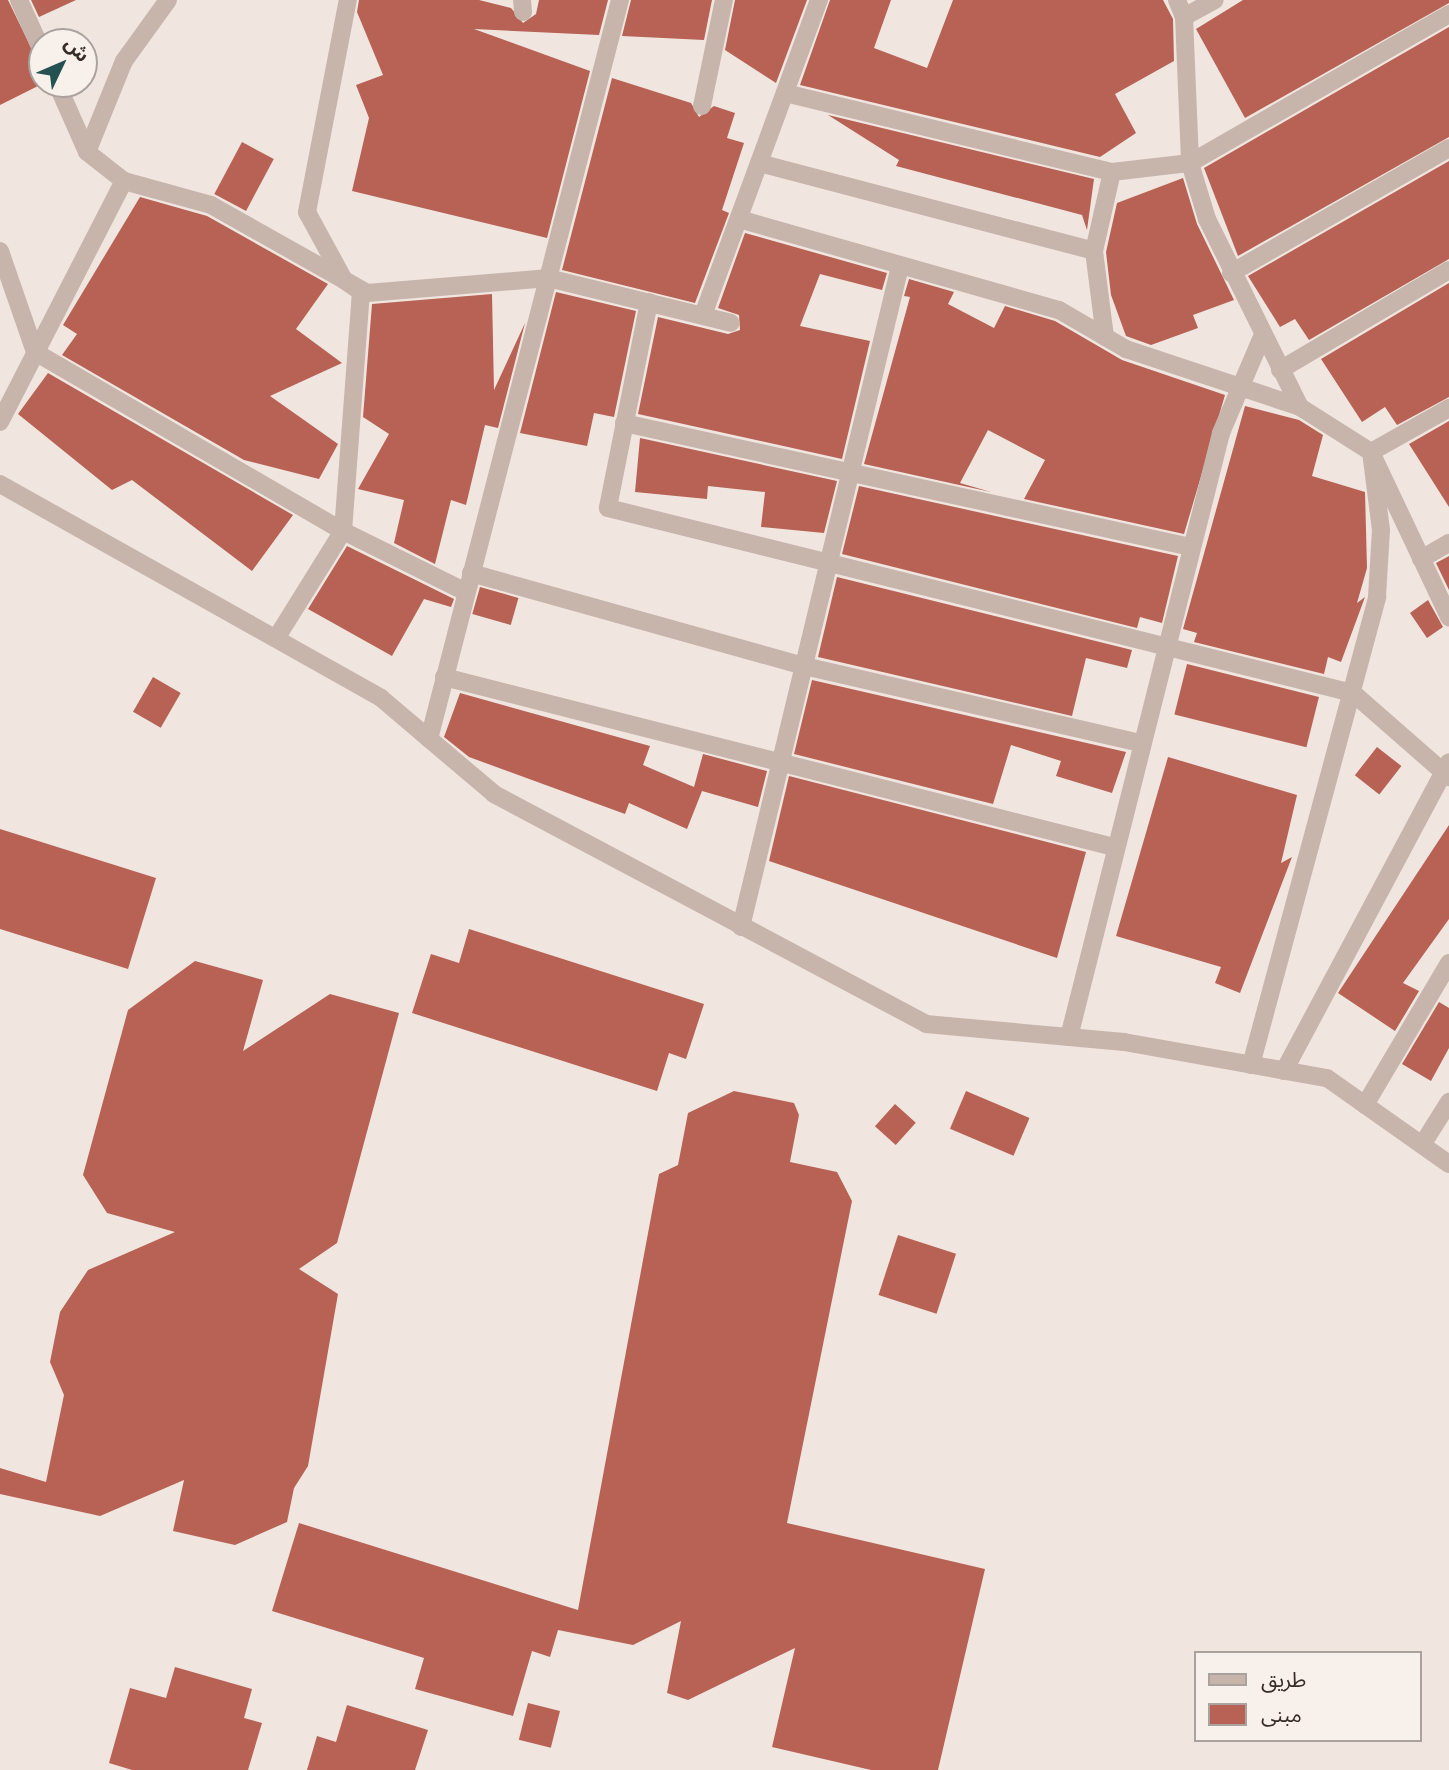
<!DOCTYPE html>
<html>
<head>
<meta charset="utf-8">
<style>
  body { margin:0 }
  #map { position:relative; width:1449px; height:1770px; overflow:hidden; background:#f0e6df; font-family:Figtree,"Noto Sans Arabic",sans-serif }
  div>[style] { position:absolute }
  [style*='--x'] { left:calc(var(--x)*1px); top:calc(var(--y)*1px); width:calc(var(--w)*1px); rotate:calc(var(--a)*1deg) }
  .building>* { inset:0; background:#b86155; transform-origin:0 0 }
  .minor>* { height:18px; margin:-9px; padding:0 9px; transform-origin:9px; border-radius:9px; background:#c7b5ac }
  span { translate:-50% -50%; white-space:nowrap; text-align:center; line-height:1.15; -webkit-text-stroke:7px #f8f0eb; paint-order:stroke }
  .legend { position:absolute; left:1194px; top:1651px; width:228px; height:91px; box-sizing:border-box; background:#f8f0eb; border:2px solid #aaa29e; margin:0; padding:9px 12px; list-style:none; font-size:21px; color:#362c2a }
  .legend li { display:flex; align-items:center; gap:14px; height:35px }
  .legend b { width:35px; border:2px solid #aaa29e }
  .north { position:absolute; left:28px; top:28px; width:70px; height:70px; box-sizing:border-box; background:#f8f0eb; border:2px solid #aaa29e; border-radius:50%; rotate:46deg; font-size:19px; font-weight:700; line-height:28px; text-align:center; color:#362c2a }
  .north::after { content:''; display:block; margin:auto; width:24px; height:32px; background:#245250; clip-path:polygon(50% 0,100% 100%,50% 72%,0 100%) }
</style>
</head>
<body>
<div id="map">
  <div class="building">
    <i style="clip-path:polygon(0 0,8px 0,42px 70px,42px 84px,0 105px)"></i>
    <i style="clip-path:polygon(31px 0,76px 0,39px 17px)"></i>
    <i style="clip-path:polygon(359px 0,479px 0,511px 8px,523px 23px,536px 14px,539px 0,608px 0,599px 35px,474px 29px,590px 71px,547px 238px,352px 191px,369px 118px,356px 85px,383px 75px,357px 12px)"></i>
    <i style="clip-path:polygon(631px 0,712px 0,704px 40px,622px 36px)"></i>
    <i style="clip-path:polygon(735px 0,807px 0,776px 83px,725px 50px)"></i>
    <i style="clip-path:polygon(830px 0,891px 0,874px 48px,927px 68px,953px 0,1163px 0,1173px 19px,1174px 61px,1115px 94px,1136px 133px,1100px 157px,800px 85px)"></i>
    <i style="clip-path:polygon(1243px 0,1449px 0,1449px 3px,1245px 118px,1196px 29px)"></i>
    <i style="clip-path:polygon(1449px 27px,1449px 137px,1238px 256px,1204px 168px)"></i>
    <i style="clip-path:polygon(612px 78px,691px 103px,699px 117px,714px 106px,735px 113px,727px 138px,744px 143px,722px 210px,729px 213px,695px 303px,562px 270px)"></i>
    <i style="clip-path:polygon(828px 115px,1094px 179px,1087px 230px,1082px 215px,896px 166px,899px 160px)"></i>
    <i style="left:242px;top:142px;width:36px;height:59px;rotate:28deg"></i>
    <i style="clip-path:polygon(1449px 161px,1449px 259px,1309px 340px,1295px 319px,1280px 327px,1248px 276px)"></i>
    <i style="clip-path:polygon(1183px 178px,1197px 224px,1234px 300px,1193px 315px,1198px 328px,1151px 345px,1126px 336px,1111px 295px,1106px 252px,1117px 203px)"></i>
    <i style="clip-path:polygon(140px 197px,207px 216px,328px 284px,296px 329px,342px 363px,270px 396px,338px 444px,319px 479px,244px 460px,62px 355px,77px 334px,63px 325px)"></i>
    <i style="clip-path:polygon(745px 233px,887px 273px,882px 290px,820px 274px,800px 326px,870px 341px,842px 459px,638px 414px,658px 317px,728px 334px,740px 330px,739px 315px,718px 308px)"></i>
    <i style="clip-path:polygon(909px 279px,954px 292px,948px 304px,994px 328px,1005px 306px,1055px 321px,1122px 360px,1225px 395px,1184px 534px,1024px 499px,1045px 460px,988px 430px,960px 483px,991px 492px,864px 464px,910px 297px,904px 296px)"></i>
    <i style="clip-path:polygon(1449px 283px,1449px 397px,1397px 425px,1385px 407px,1362px 422px,1321px 359px)"></i>
    <i style="clip-path:polygon(556px 292px,636px 311px,614px 417px,594px 413px,587px 446px,520px 433px)"></i>
    <i style="clip-path:polygon(492px 294px,494px 390px,525px 323px,498px 428px,485px 425px,466px 505px,451px 500px,435px 564px,394px 543px,404px 500px,358px 489px,389px 434px,363px 417px,372px 304px)"></i>
    <i style="clip-path:polygon(48px 373px,293px 515px,252px 571px,132px 480px,112px 490px,18px 414px)"></i>
    <i style="clip-path:polygon(1245px 406px,1299px 420px,1323px 435px,1312px 476px,1365px 492px,1367px 568px,1357px 603px,1365px 597px,1341px 662px,1328px 657px,1324px 674px,1194px 642px,1197px 633px,1183px 629px)"></i>
    <i style="clip-path:polygon(1449px 421px,1449px 507px,1409px 444px)"></i>
    <i style="clip-path:polygon(640px 438px,837px 481px,824px 533px,761px 527px,765px 492px,708px 486px,707px 499px,635px 492px)"></i>
    <i style="clip-path:polygon(859px 486px,1178px 556px,1162px 623px,1140px 617px,1137px 628px,842px 554px)"></i>
    <i style="clip-path:polygon(347px 546px,454px 599px,451px 607px,424px 599px,392px 656px,308px 609px)"></i>
    <i style="clip-path:polygon(1449px 556px,1449px 590px,1436px 563px)"></i>
    <i style="clip-path:polygon(837px 577px,1132px 650px,1127px 668px,1086px 658px,1072px 716px,818px 657px)"></i>
    <i style="left:480px;top:587px;width:40px;height:28px;rotate:16deg"></i>
    <i style="clip-path:polygon(1428px 600px,1443px 627px,1427px 638px,1410px 613px)"></i>
    <i style="left:1187px;top:664px;width:136px;height:52px;rotate:14deg"></i>
    <i style="left:153px;top:677px;width:32px;height:40px;rotate:30deg"></i>
    <i style="clip-path:polygon(812px 680px,1126px 752px,1112px 793px,1056px 776px,1061px 761px,1011px 745px,993px 804px,794px 754px)"></i>
    <i style="clip-path:polygon(460px 693px,650px 746px,643px 765px,694px 787px,703px 754px,767px 771px,758px 807px,702px 791px,687px 829px,629px 803px,625px 814px,469px 757px,444px 737px)"></i>
    <i style="left:1377px;top:747px;width:31px;height:36px;rotate:38deg"></i>
    <i style="clip-path:polygon(1168px 757px,1297px 795px,1281px 863px,1292px 857px,1240px 993px,1215px 983px,1221px 967px,1116px 936px)"></i>
    <i style="clip-path:polygon(789px 776px,1086px 852px,1057px 958px,769px 861px)"></i>
    <i style="clip-path:polygon(1449px 825px,1449px 919px,1403px 983px,1419px 991px,1395px 1031px,1338px 993px)"></i>
    <i style="clip-path:polygon(0 829px,156px 878px,128px 969px,0 929px)"></i>
    <i style="clip-path:polygon(469px 929px,704px 1004px,686px 1059px,669px 1053px,657px 1091px,412px 1013px,431px 954px,459px 963px)"></i>
    <i style="clip-path:polygon(195px 961px,263px 980px,243px 1051px,330px 994px,399px 1013px,337px 1243px,299px 1269px,338px 1294px,308px 1466px,294px 1488px,287px 1522px,235px 1545px,173px 1531px,184px 1480px,100px 1516px,0 1494px,0 1468px,46px 1482px,64px 1395px,50px 1362px,60px 1312px,88px 1270px,175px 1232px,107px 1213px,83px 1175px,128px 1010px)"></i>
    <i style="clip-path:polygon(1439px 1002px,1449px 1008px,1449px 1048px,1431px 1081px,1402px 1064px)"></i>
    <i style="clip-path:polygon(734px 1091px,794px 1103px,799px 1115px,790px 1162px,837px 1172px,852px 1201px,787px 1523px,985px 1569px,938px 1770px,871px 1770px,772px 1747px,795px 1648px,688px 1700px,667px 1693px,681px 1621px,633px 1645px,558px 1630px,550px 1657px,532px 1651px,513px 1716px,415px 1689px,424px 1658px,272px 1611px,299px 1523px,578px 1610px,659px 1174px,678px 1165px,688px 1113px)"></i>
    <i style="left:966px;top:1091px;width:69px;height:41px;rotate:23deg"></i>
    <i style="left:895px;top:1104px;width:28px;height:30px;rotate:42deg"></i>
    <i style="left:898px;top:1235px;width:61px;height:63px;rotate:18deg"></i>
    <i style="clip-path:polygon(175px 1667px,252px 1689px,244px 1718px,262px 1723px,248px 1770px,132px 1770px,109px 1763px,130px 1688px,166px 1698px)"></i>
    <i style="left:528px;top:1703px;width:33px;height:38px;rotate:14deg"></i>
    <i style="clip-path:polygon(347px 1705px,428px 1730px,415px 1770px,307px 1770px,317px 1736px,336px 1742px)"></i>
  </div>
  <div class="minor">
    <i style="--x:19;--y:0;--w:56;--a:65.7"></i>
    <i style="--x:522;--y:0;--w:12;--a:85"></i>
    <i style="--x:1177;--y:0;--w:18;--a:68"></i>
    <i style="--x:1184;--y:17;--w:146;--a:87.6"></i>
    <i style="--x:1190;--y:163;--w:59;--a:73.1"></i>
    <i style="--x:1207;--y:219;--w:210;--a:63.7"></i>
    <i style="--x:1300;--y:407;--w:84;--a:32.4"></i>
    <i style="--x:1371;--y:452;--w:90;--a:-29.4"></i>
    <i style="--x:1184;--y:17;--w:35;--a:-29"></i>
    <i style="--x:57;--y:84;--w:74;--a:66.2"></i>
    <i style="--x:785;--y:93;--w:336;--a:13.6"></i>
    <i style="--x:1112;--y:172;--w:79;--a:-6.6"></i>
    <i style="--x:1190;--y:163;--w:299;--a:-29.9"></i>
    <i style="--x:702;--y:106;--w:108;--a:-78.3"></i>
    <i style="--x:759;--y:163;--w:346;--a:14.7"></i>
    <i style="--x:124;--y:181;--w:90;--a:15.4"></i>
    <i style="--x:211;--y:205;--w:179;--a:29.4"></i>
    <i style="--x:367;--y:293;--w:182;--a:-4.7"></i>
    <i style="--x:548;--y:278;--w:188;--a:13.8"></i>
    <i style="--x:739;--y:219;--w:333;--a:15.9"></i>
    <i style="--x:1059;--y:310;--w:78;--a:30.2"></i>
    <i style="--x:1126;--y:349;--w:183;--a:18.4"></i>
    <i style="--x:0;--y:251;--w:107;--a:70.9"></i>
    <i style="--x:35;--y:352;--w:356;--a:30.2"></i>
    <i style="--x:343;--y:531;--w:137;--a:26.4"></i>
    <i style="--x:1231;--y:273;--w:251;--a:-29.8"></i>
    <i style="--x:649;--y:302;--w:210;--a:101.3"></i>
    <i style="--x:608;--y:508;--w:768;--a:13.95"></i>
    <i style="--x:1353;--y:693;--w:128;--a:41.2"></i>
    <i style="--x:703;--y:315;--w:336;--a:-69.8"></i>
    <i style="--x:1105;--y:337;--w:87;--a:-97.3"></i>
    <i style="--x:1094;--y:251;--w:81;--a:-77.2"></i>
    <i style="--x:1280;--y:370;--w:196;--a:-30.6"></i>
    <i style="--x:0;--y:422;--w:271;--a:-62.8"></i>
    <i style="--x:124;--y:181;--w:47;--a:-141.9"></i>
    <i style="--x:87;--y:152;--w:98;--a:-67.9"></i>
    <i style="--x:124;--y:61;--w:75;--a:-54.2"></i>
    <i style="--x:624;--y:423;--w:580;--a:12.34"></i>
    <i style="--x:0;--y:484;--w:437;--a:29.3"></i>
    <i style="--x:381;--y:698;--w:148;--a:40.3"></i>
    <i style="--x:494;--y:794;--w:489;--a:28"></i>
    <i style="--x:926;--y:1024;--w:199;--a:5.2"></i>
    <i style="--x:1124;--y:1042;--w:206;--a:10.1"></i>
    <i style="--x:1327;--y:1078;--w:149;--a:35.2"></i>
    <i style="--x:1421;--y:559;--w:32;--a:-30"></i>
    <i style="--x:471;--y:573;--w:346;--a:15.6"></i>
    <i style="--x:804;--y:666;--w:345;--a:12.9"></i>
    <i style="--x:277;--y:637;--w:125;--a:-58.1"></i>
    <i style="--x:343;--y:531;--w:240;--a:-85.7"></i>
    <i style="--x:361;--y:292;--w:21;--a:-145"></i>
    <i style="--x:344;--y:280;--w:77;--a:-118.6"></i>
    <i style="--x:307;--y:212;--w:216;--a:-79.1"></i>
    <i style="--x:444;--y:677;--w:691;--a:14.24"></i>
    <i style="--x:429;--y:739;--w:763;--a:-75.51"></i>
    <i style="--x:741;--y:927;--w:680;--a:-76.47"></i>
    <i style="--x:1069;--y:1037;--w:623;--a:-75.87"></i>
    <i style="--x:1221;--y:433;--w:104;--a:-66.9"></i>
    <i style="--x:1251;--y:1065;--w:485;--a:-74.9"></i>
    <i style="--x:1377;--y:597;--w:67;--a:-86.6"></i>
    <i style="--x:1381;--y:530;--w:79;--a:-97.3"></i>
    <i style="--x:1371;--y:452;--w:183;--a:64.7"></i>
    <i style="--x:1284;--y:1071;--w:350;--a:-61.9"></i>
    <i style="--x:1365;--y:1105;--w:165;--a:-59.4"></i>
    <i style="--x:1422;--y:1145;--w:51;--a:-57.9"></i>
  </div>
  <ul class="legend">
  <li><b style="height:9px;background:#c7b5ac"></b>طريق</li>
  <li><b style="height:19px;background:#b86155"></b>مبنى</li>
  </ul>
  <div class="north">ش</div>
</div>
</body>
</html>
